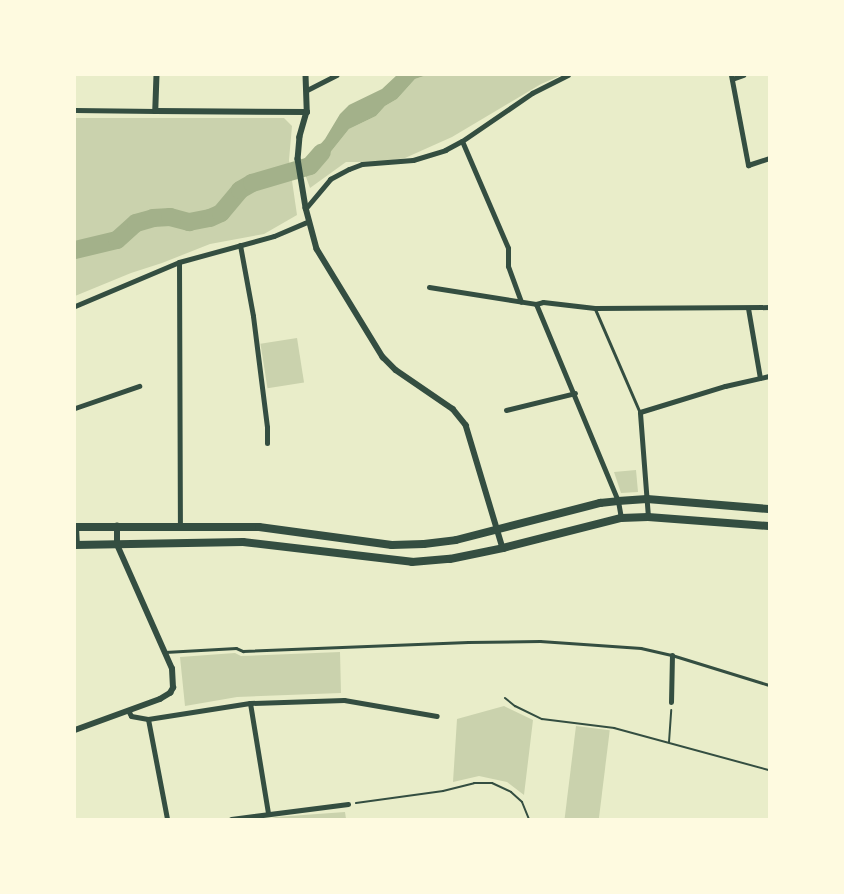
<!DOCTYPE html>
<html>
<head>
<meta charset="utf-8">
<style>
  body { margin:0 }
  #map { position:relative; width:844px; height:894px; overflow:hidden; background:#e9edc9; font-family:Lato,sans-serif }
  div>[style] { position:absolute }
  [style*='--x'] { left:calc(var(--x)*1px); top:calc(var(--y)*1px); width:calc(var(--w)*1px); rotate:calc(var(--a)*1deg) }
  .green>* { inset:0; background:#cad2ad; transform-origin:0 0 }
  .water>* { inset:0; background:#a3b18a }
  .river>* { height:18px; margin:-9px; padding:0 9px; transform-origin:9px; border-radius:9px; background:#a3b18a }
  .path>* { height:2px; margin:-1px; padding:0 1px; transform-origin:1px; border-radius:1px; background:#344e41 }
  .service>* { height:2.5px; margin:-1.25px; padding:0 1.25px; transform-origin:1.25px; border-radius:1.25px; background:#344e41 }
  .minor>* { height:5px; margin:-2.5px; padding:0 2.5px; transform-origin:2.5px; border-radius:2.5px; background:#344e41 }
  .tertiary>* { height:5.5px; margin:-2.75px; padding:0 2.75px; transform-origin:2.75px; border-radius:2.75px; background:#344e41 }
  .primary>* { height:8px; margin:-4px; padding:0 4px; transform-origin:4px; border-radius:4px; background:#344e41 }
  span { translate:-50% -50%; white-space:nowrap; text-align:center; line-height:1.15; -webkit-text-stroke:4.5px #fefae0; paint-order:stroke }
  .frame { position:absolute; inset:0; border:76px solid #fefae0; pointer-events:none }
</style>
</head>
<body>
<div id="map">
  <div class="green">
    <i style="clip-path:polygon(427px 75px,562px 75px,541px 84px,452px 137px,405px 158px,381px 162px,346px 162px,310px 188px,306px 177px,329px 154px,349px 129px,376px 116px,385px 106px,397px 99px,415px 79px)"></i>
    <i style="clip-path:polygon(75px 118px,284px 118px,292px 126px,289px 160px,297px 215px,264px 234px,210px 244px,162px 263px,131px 273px,75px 296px)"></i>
    <i style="left:297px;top:338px;width:45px;height:37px;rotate:81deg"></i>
    <i style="clip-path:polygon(636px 470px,638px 492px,621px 493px,614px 472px)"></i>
    <i style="clip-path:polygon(340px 652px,341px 693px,237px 697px,185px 706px,180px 657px,235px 653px,241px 656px)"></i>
    <i style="clip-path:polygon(504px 706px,533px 720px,524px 795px,507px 782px,479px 776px,453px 782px,457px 719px)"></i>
    <i style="left:576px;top:726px;width:34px;height:93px;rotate:7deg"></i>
    <i style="clip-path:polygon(345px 812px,346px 819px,268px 819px,276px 817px)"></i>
  </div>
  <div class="water">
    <i style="clip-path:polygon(397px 75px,427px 75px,415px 79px,397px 99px,385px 106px,376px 116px,349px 129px,329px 154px,306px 177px,304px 163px,325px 139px,340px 114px,349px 105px,382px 89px)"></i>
  </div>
  <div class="river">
    <i style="--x:75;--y:250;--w:43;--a:-13.4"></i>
    <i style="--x:117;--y:240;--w:25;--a:-42"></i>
    <i style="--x:136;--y:223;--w:18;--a:-16"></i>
    <i style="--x:153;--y:218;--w:17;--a:-3"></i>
    <i style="--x:170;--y:217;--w:20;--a:15"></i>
    <i style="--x:189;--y:222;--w:21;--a:-11"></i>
    <i style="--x:210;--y:218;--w:12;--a:-24"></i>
    <i style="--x:221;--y:213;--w:30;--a:-50"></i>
    <i style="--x:240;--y:190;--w:14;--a:-30"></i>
    <i style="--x:252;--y:183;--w:60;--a:-16.3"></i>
    <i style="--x:310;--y:166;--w:18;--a:-49"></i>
  </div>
  <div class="path">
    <i style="--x:505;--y:698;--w:13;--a:39"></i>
    <i style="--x:515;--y:706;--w:30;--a:26"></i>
    <i style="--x:542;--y:719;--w:73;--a:7.1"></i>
    <i style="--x:614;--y:728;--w:161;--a:15.2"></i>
    <i style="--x:669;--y:742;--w:32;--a:-86"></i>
    <i style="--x:356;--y:803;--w:88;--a:-7.9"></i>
    <i style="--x:443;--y:791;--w:32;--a:-14"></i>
    <i style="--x:474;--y:783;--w:18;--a:0"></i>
    <i style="--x:492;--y:783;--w:21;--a:25"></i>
    <i style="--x:511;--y:792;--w:15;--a:42"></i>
    <i style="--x:522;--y:802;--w:18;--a:68"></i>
  </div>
  <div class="service">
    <i style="--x:595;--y:308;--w:113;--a:66.6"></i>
    <i style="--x:165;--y:652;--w:71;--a:-3.2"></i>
    <i style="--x:236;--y:648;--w:8;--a:23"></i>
    <i style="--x:243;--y:651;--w:225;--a:-2.3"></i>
    <i style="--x:468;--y:642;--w:72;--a:-0.8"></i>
    <i style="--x:540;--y:641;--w:101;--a:4"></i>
    <i style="--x:641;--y:648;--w:32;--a:13"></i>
    <i style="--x:672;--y:655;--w:102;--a:17.2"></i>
  </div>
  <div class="minor">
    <i style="--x:731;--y:75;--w:92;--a:79.3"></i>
    <i style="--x:748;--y:165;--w:22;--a:-18"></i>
    <i style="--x:732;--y:79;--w:12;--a:-20"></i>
    <i style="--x:307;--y:90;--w:33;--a:-27"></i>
    <i style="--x:75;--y:110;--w:81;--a:0.7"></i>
    <i style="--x:462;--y:141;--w:116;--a:66.7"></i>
    <i style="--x:508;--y:248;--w:18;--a:90"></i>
    <i style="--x:508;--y:266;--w:38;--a:70"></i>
    <i style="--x:306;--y:208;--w:38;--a:-50"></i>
    <i style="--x:330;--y:179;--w:21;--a:-28"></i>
    <i style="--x:349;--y:169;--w:14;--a:-21"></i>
    <i style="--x:362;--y:164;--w:51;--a:-4.5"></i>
    <i style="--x:413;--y:160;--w:34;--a:-17"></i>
    <i style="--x:445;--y:150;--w:19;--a:-28"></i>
    <i style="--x:462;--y:141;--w:85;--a:-34.4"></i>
    <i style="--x:532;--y:93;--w:40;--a:-26.6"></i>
    <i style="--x:240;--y:245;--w:72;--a:79.6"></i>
    <i style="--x:253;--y:316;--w:112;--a:82.8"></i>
    <i style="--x:267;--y:427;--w:16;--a:90"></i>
    <i style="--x:179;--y:262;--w:265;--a:89.8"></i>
    <i style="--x:429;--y:287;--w:108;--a:9"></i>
    <i style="--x:536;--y:304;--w:7;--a:-16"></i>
    <i style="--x:543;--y:302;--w:52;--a:6.6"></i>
    <i style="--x:595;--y:308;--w:174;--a:-0.3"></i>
    <i style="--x:536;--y:304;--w:213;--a:67.4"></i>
    <i style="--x:618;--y:501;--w:17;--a:80"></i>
    <i style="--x:75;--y:306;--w:113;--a:-22.9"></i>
    <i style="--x:179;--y:262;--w:98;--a:-15.3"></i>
    <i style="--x:274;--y:236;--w:38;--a:-23"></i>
    <i style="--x:748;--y:308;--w:71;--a:80.3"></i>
    <i style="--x:75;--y:408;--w:68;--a:-19"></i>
    <i style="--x:506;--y:410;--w:71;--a:-13.8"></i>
    <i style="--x:648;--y:517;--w:105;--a:-94.4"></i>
    <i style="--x:640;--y:412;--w:89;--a:-17"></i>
    <i style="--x:725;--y:386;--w:45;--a:-12.8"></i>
    <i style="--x:76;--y:527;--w:18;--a:87"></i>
    <i style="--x:671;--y:702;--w:47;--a:-88.8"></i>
    <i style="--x:250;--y:703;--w:111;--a:80.7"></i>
    <i style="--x:129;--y:712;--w:4;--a:63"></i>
    <i style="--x:131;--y:716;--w:17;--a:10"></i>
    <i style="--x:148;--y:719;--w:103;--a:-8.9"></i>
    <i style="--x:250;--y:703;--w:94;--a:-1.8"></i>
    <i style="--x:344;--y:700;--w:94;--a:9.8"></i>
    <i style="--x:148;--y:719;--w:102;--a:79.2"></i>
    <i style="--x:231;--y:819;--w:118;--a:-7.3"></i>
  </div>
  <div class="tertiary">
    <i style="--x:157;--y:75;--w:36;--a:92"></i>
    <i style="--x:156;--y:111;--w:151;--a:0.4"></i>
    <i style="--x:306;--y:75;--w:37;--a:88"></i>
    <i style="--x:307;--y:112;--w:26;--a:106"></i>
    <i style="--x:300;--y:137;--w:22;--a:95"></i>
    <i style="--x:298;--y:159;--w:50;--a:80.7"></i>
    <i style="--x:306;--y:208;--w:42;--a:75"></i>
    <i style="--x:317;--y:249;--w:127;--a:58.6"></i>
    <i style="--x:383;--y:357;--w:18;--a:45"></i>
    <i style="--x:396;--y:370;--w:69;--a:34.4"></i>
    <i style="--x:453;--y:409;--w:21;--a:51"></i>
    <i style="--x:466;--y:425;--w:128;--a:73.3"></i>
    <i style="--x:75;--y:730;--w:90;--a:-20"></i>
    <i style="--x:160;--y:699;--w:12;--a:-31"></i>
    <i style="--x:170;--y:693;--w:6;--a:-59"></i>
    <i style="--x:173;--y:688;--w:19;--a:-93"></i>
    <i style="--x:172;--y:669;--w:136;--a:-113.9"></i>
    <i style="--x:117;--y:545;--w:19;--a:-90"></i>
  </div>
  <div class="primary">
    <i style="--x:75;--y:527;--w:184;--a:0"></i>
    <i style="--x:259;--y:527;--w:134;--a:7.7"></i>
    <i style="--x:392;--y:545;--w:32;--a:-2"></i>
    <i style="--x:424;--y:544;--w:32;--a:-7"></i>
    <i style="--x:456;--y:540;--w:149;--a:-14.4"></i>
    <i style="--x:600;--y:503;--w:18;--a:-6"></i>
    <i style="--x:618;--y:501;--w:29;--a:-4"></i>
    <i style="--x:647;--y:499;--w:122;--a:4.7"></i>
    <i style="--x:75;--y:545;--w:168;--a:-1"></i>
    <i style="--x:243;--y:542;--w:170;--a:6.7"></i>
    <i style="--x:412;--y:562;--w:38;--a:-5"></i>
    <i style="--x:450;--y:559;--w:54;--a:-11.7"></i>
    <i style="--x:503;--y:548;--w:122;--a:-14.3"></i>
    <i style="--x:621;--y:518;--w:27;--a:-2"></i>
    <i style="--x:648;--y:517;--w:121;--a:4.3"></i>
  </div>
  <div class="frame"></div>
</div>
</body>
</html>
